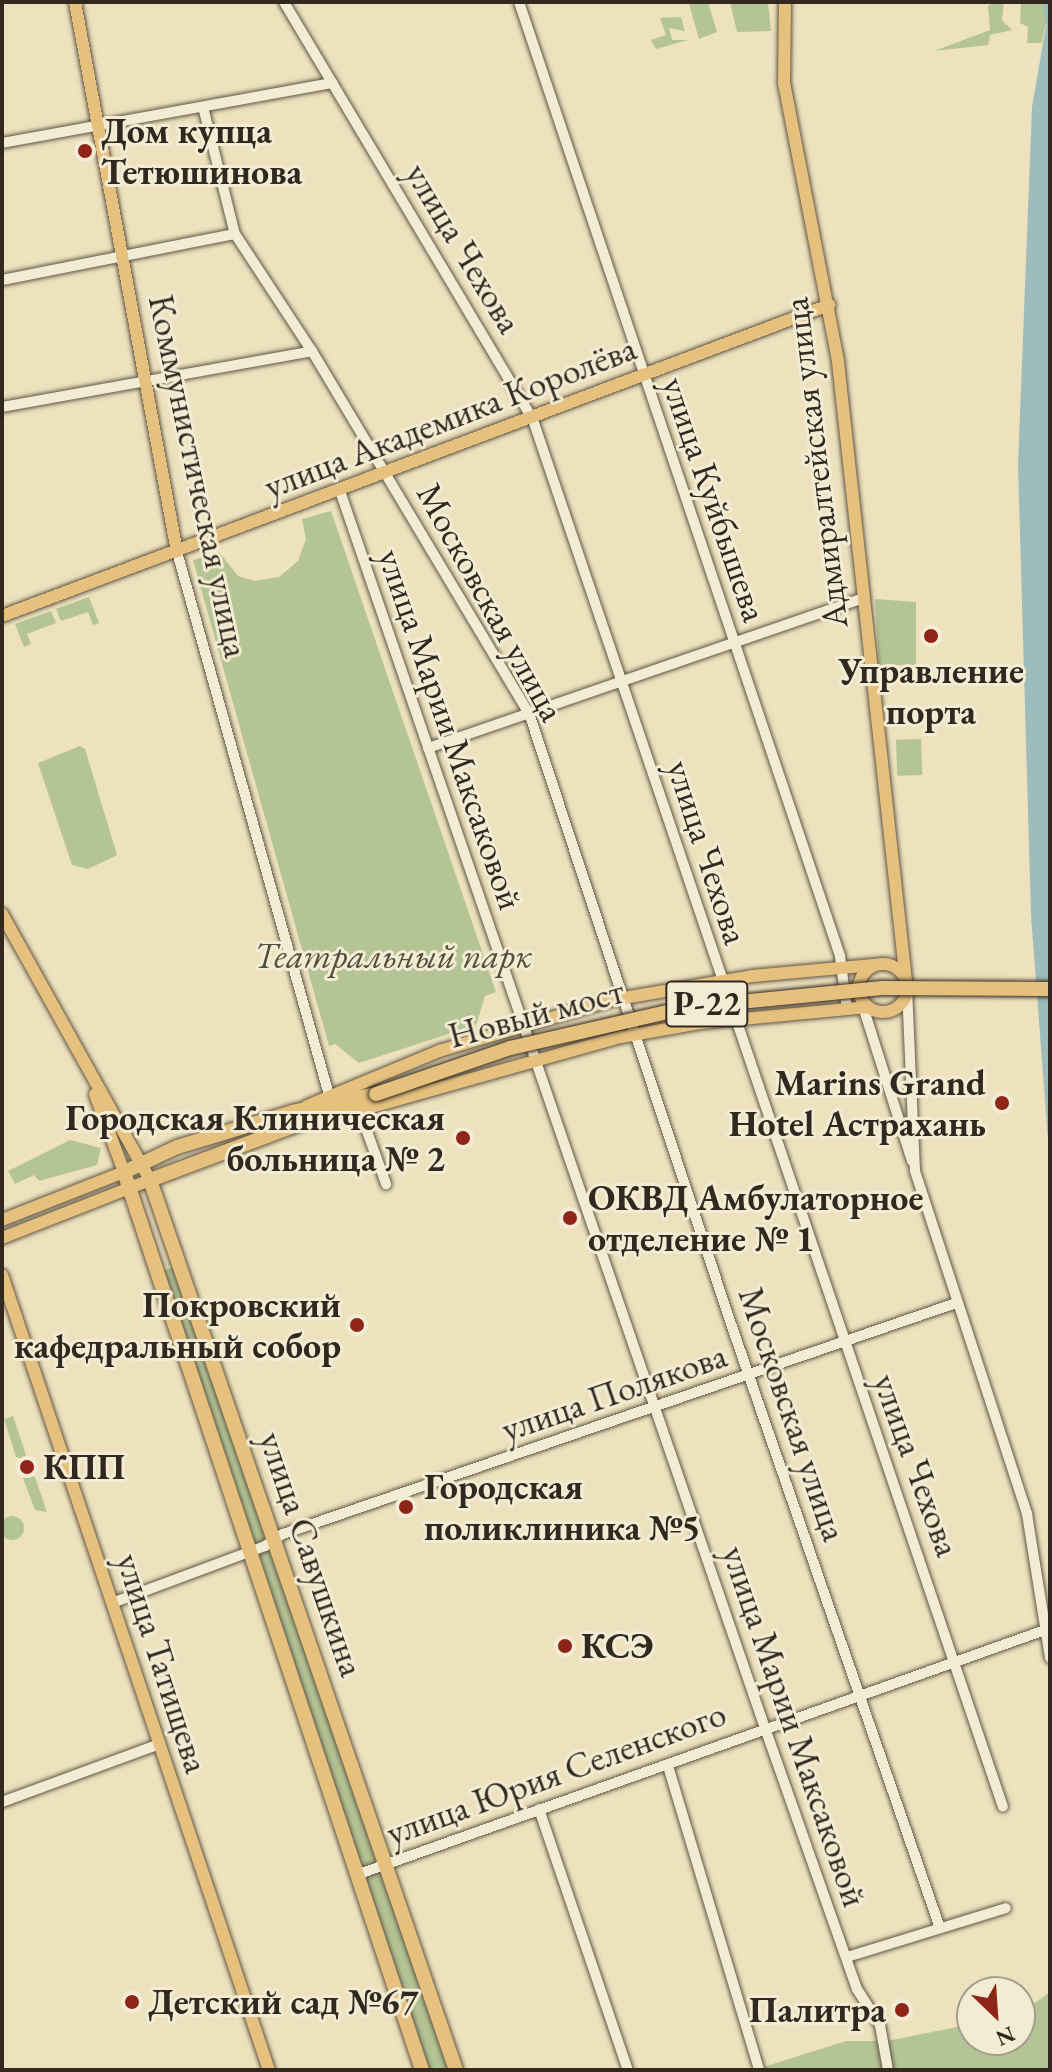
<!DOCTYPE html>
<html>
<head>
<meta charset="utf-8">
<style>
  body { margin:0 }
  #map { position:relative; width:1052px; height:2072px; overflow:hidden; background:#ede2bd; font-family:"EB Garamond",serif }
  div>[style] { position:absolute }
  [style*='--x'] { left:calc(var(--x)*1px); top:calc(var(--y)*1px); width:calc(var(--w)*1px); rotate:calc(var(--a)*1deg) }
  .green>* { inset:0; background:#b4c494; transform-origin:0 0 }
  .round { border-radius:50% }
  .water>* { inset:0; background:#9dbcbb }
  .roads { filter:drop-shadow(0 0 2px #615646) drop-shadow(0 0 2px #615646) }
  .minor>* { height:10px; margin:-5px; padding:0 5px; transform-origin:5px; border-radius:5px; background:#f3ecd4 }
  .major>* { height:12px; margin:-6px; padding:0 6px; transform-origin:6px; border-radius:6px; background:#e6c17e }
  .major>.ring { margin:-6px; padding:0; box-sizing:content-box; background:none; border:12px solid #e6c17e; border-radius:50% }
  .highway>* { height:14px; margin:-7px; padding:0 7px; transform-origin:7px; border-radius:7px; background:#e6c17e }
  .bridges { filter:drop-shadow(0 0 2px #32281f) drop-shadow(0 0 2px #32281f) }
  .highway-bridge>* { height:14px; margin:-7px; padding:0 7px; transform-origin:7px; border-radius:7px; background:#e6c17e }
  .dots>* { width:22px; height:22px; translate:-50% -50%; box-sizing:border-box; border:4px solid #f3ecd4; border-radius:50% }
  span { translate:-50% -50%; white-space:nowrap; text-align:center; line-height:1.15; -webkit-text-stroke:6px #f3ecd4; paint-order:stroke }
  .shield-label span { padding:2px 6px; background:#f3ecd4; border:2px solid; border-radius:6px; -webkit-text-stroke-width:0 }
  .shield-label { font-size:34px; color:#32281f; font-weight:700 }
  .poi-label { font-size:36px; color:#32281f; font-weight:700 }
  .left { translate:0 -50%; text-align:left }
  .right { translate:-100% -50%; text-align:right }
  .street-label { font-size:36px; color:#32281f }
  .park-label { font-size:36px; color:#524f3c; font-style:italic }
  .frame { position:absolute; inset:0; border:4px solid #32281f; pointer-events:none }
  .north { position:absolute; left:956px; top:1976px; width:80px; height:80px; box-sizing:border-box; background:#f3ecd4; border:2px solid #a69e8c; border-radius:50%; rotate:155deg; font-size:22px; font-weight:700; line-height:32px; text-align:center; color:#32281f }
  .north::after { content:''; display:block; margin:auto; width:28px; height:36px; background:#8f2418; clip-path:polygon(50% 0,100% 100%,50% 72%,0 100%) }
</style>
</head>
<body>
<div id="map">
  <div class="green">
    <i style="clip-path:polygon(708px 2px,717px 32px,699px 39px,689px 4px)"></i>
    <i style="clip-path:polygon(730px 2px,768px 2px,771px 31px,737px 32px)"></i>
    <i style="clip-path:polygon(994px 2px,1004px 2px,1002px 20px,1012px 30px,990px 35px,988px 45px,934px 51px,990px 30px,988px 6px)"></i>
    <i style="clip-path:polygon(1021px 2px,1050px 2px,1042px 43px,1027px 43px,1028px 27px,1020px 23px)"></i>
    <i style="clip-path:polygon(681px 17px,685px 31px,669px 28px,672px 40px,688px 40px,656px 49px,651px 40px,666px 35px,660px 18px)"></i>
    <i style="clip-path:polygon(331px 511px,496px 992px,485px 996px,476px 1025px,359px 1063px,335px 1044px,329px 1046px,193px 560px,219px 552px,238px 576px,255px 581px,279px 577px,298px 561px,306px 539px,302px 519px)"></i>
    <i style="clip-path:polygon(89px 597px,99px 623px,93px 625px,88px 612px,61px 621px,56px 609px)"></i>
    <i style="clip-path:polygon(875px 599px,916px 602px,916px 665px,879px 665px)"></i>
    <i style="clip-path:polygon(51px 611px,56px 623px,27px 634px,31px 644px,24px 647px,15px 624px)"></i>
    <i style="left:921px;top:739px;width:36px;height:25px;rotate:88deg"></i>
    <i style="clip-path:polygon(80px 746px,85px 749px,117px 855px,88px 869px,72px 865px,38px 763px)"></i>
    <i style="clip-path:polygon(70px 1140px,101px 1148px,97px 1165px,39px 1181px,34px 1175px,15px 1184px,8px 1171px)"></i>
    <i style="clip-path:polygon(182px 1264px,456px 2070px,422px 2070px,157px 1273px)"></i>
    <i style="clip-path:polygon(13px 1416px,26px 1455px,23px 1459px,16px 1457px,4px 1419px)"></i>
    <i style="clip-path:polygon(30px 1475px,35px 1477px,47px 1512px,35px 1510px,23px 1478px)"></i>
    <i class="round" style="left:0;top:1516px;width:24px;height:24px"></i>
    <i style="clip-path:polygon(1050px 1992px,1050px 2070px,729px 2070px,757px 2069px,846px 2041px,887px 2041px,972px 2024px,972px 2040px,1020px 2040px,1020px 2014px)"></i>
  </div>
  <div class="water">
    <i style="clip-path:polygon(1042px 2px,1050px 2px,1050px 1167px,1031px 915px,1018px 465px,1032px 107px,1046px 26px)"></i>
  </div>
  <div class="roads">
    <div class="minor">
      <i style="--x:284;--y:2;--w:487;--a:59.2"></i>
      <i style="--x:533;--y:420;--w:1464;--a:71.28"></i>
      <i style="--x:519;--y:2;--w:1007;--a:71.4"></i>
      <i style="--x:840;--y:956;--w:53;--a:82.5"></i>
      <i style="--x:203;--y:107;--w:131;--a:75.9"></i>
      <i style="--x:235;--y:234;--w:140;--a:56.7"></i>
      <i style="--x:312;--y:351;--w:422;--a:59.1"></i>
      <i style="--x:529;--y:713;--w:637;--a:71.71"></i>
      <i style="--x:729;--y:1318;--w:642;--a:70.92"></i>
      <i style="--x:2;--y:143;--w:336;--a:-10.3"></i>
      <i style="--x:2;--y:280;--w:237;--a:-11.2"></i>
      <i style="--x:2;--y:407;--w:315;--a:-10.2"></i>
      <i style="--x:340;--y:491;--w:1308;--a:71.04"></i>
      <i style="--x:765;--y:1728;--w:277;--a:70.6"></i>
      <i style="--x:857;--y:1989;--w:43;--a:57.4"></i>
      <i style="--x:880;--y:2025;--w:46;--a:79.9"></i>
      <i style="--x:177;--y:552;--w:564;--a:74.36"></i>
      <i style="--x:428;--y:748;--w:458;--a:-19"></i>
      <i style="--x:907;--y:988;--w:183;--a:87.5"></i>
      <i style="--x:915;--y:1171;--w:361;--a:71.9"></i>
      <i style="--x:1027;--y:1514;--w:146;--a:80.9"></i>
      <i style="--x:859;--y:994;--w:175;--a:72.4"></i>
      <i style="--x:360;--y:1112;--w:77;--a:70.1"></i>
      <i style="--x:112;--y:1603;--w:163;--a:-20.4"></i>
      <i style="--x:265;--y:1546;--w:22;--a:-34"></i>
      <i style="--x:283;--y:1534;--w:712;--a:-18.94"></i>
      <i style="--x:668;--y:1766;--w:317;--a:73.3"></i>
      <i style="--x:2;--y:1802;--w:168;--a:-20.2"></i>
      <i style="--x:539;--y:1809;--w:276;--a:71.2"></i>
      <i style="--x:359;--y:1874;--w:728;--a:-19.58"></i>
      <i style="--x:847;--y:1957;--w:166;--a:-17.1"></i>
    </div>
    <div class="major">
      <i style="--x:75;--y:2;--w:559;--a:79.49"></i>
      <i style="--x:785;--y:2;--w:81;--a:90.7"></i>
      <i style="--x:784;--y:83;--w:284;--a:79"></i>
      <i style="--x:838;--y:362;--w:623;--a:83.73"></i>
      <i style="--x:2;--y:616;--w:884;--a:-20.61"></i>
      <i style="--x:2;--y:914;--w:304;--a:60.9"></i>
      <i style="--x:150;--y:1180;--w:159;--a:158.6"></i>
      <i class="ring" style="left:859px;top:964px;width:36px;height:36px"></i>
      <i style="--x:307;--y:1106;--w:143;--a:-22.6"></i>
      <i style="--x:439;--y:1051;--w:180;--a:-16.4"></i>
      <i style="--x:612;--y:1000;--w:142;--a:-9.7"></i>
      <i style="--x:752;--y:976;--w:122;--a:-5.2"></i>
      <i style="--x:318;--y:1122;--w:315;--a:-15.7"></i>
      <i style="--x:621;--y:1037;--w:80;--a:-10"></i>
      <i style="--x:700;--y:1023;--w:169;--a:-5.4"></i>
      <i style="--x:2;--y:1220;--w:131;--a:-21.5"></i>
      <i style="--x:124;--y:1172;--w:83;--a:-110.4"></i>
      <i style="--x:2;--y:1275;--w:839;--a:71.44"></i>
    </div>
    <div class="highway">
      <i style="--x:376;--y:1094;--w:85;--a:167.8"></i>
      <i style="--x:293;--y:1112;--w:121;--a:163.2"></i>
      <i style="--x:177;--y:1147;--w:59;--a:154.7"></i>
      <i style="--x:124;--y:1172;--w:946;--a:71.64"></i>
      <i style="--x:347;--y:1106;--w:210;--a:159.4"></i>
      <i style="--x:150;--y:1180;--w:941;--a:71.03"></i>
    </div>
  </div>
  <div class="bridges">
    <div class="highway-bridge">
      <i style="--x:376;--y:1094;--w:142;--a:-18.9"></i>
      <i style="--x:510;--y:1048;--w:184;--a:-12.9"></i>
      <i style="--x:689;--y:1007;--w:194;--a:-5.6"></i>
      <i style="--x:882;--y:988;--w:168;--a:0.3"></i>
    </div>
  </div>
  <div class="dots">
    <i style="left:85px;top:151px;background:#8f2418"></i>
    <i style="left:931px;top:636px;background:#8f2418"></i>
    <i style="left:1002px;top:1103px;background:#8f2418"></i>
    <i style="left:463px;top:1138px;background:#8f2418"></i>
    <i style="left:570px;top:1218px;background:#8f2418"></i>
    <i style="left:357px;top:1325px;background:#8f2418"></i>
    <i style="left:27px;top:1467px;background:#8f2418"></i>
    <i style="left:406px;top:1507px;background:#8f2418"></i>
    <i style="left:565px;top:1646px;background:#8f2418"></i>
    <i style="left:132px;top:2002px;background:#8f2418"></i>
    <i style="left:902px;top:2010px;background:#8f2418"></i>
  </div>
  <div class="shield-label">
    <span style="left:707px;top:1004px">Р-22</span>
  </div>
  <div class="poi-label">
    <span class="left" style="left:101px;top:151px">Дом купца<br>Тетюшинова</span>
    <span style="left:931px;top:691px">Управление<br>порта</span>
    <span class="right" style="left:986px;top:1103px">Marins Grand<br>Hotel Астрахань</span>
    <span class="right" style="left:445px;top:1138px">Городская Клиническая<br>больница № 2</span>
    <span class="left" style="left:588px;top:1218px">ОКВД Амбулаторное<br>отделение № 1</span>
    <span class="right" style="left:341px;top:1325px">Покровский<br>кафедральный собор</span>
    <span class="left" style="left:43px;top:1467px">КПП</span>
    <span class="left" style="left:424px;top:1507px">Городская<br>поликлиника №5</span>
    <span class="left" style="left:581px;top:1646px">КСЭ</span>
    <span class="left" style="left:148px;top:2002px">Детский сад №67</span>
    <span class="right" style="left:886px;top:2010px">Палитра</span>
  </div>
  <div class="street-label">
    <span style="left:464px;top:248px;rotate:59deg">улица Чехова</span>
    <span style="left:450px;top:417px;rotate:-21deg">улица Академика Королёва</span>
    <span style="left:815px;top:463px;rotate:-97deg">Адмиралтейская улица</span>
    <span style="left:199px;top:476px;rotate:78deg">Коммунистическая улица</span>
    <span style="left:715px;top:499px;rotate:71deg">улица Куйбышева</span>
    <span style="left:491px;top:602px;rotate:61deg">Московская улица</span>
    <span style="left:451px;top:729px;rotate:71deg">улица Марии Максаковой</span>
    <span style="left:708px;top:852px;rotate:72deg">улица Чехова</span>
    <span style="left:536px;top:1013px;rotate:-15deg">Новый мост</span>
    <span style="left:614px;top:1392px;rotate:-19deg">улица Полякова</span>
    <span style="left:793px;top:1414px;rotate:71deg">Московская улица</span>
    <span style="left:917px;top:1465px;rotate:70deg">улица Чехова</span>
    <span style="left:312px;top:1554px;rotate:71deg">улица Савушкина</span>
    <span style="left:163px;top:1663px;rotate:72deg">улица Татищева</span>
    <span style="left:795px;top:1726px;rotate:71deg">улица Марии Максаковой</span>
    <span style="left:556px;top:1773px;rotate:-20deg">улица Юрия Селенского</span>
  </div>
  <div class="park-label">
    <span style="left:393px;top:956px">Театральный парк</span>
  </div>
  <div class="frame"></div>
  <div class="north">N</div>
</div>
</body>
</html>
